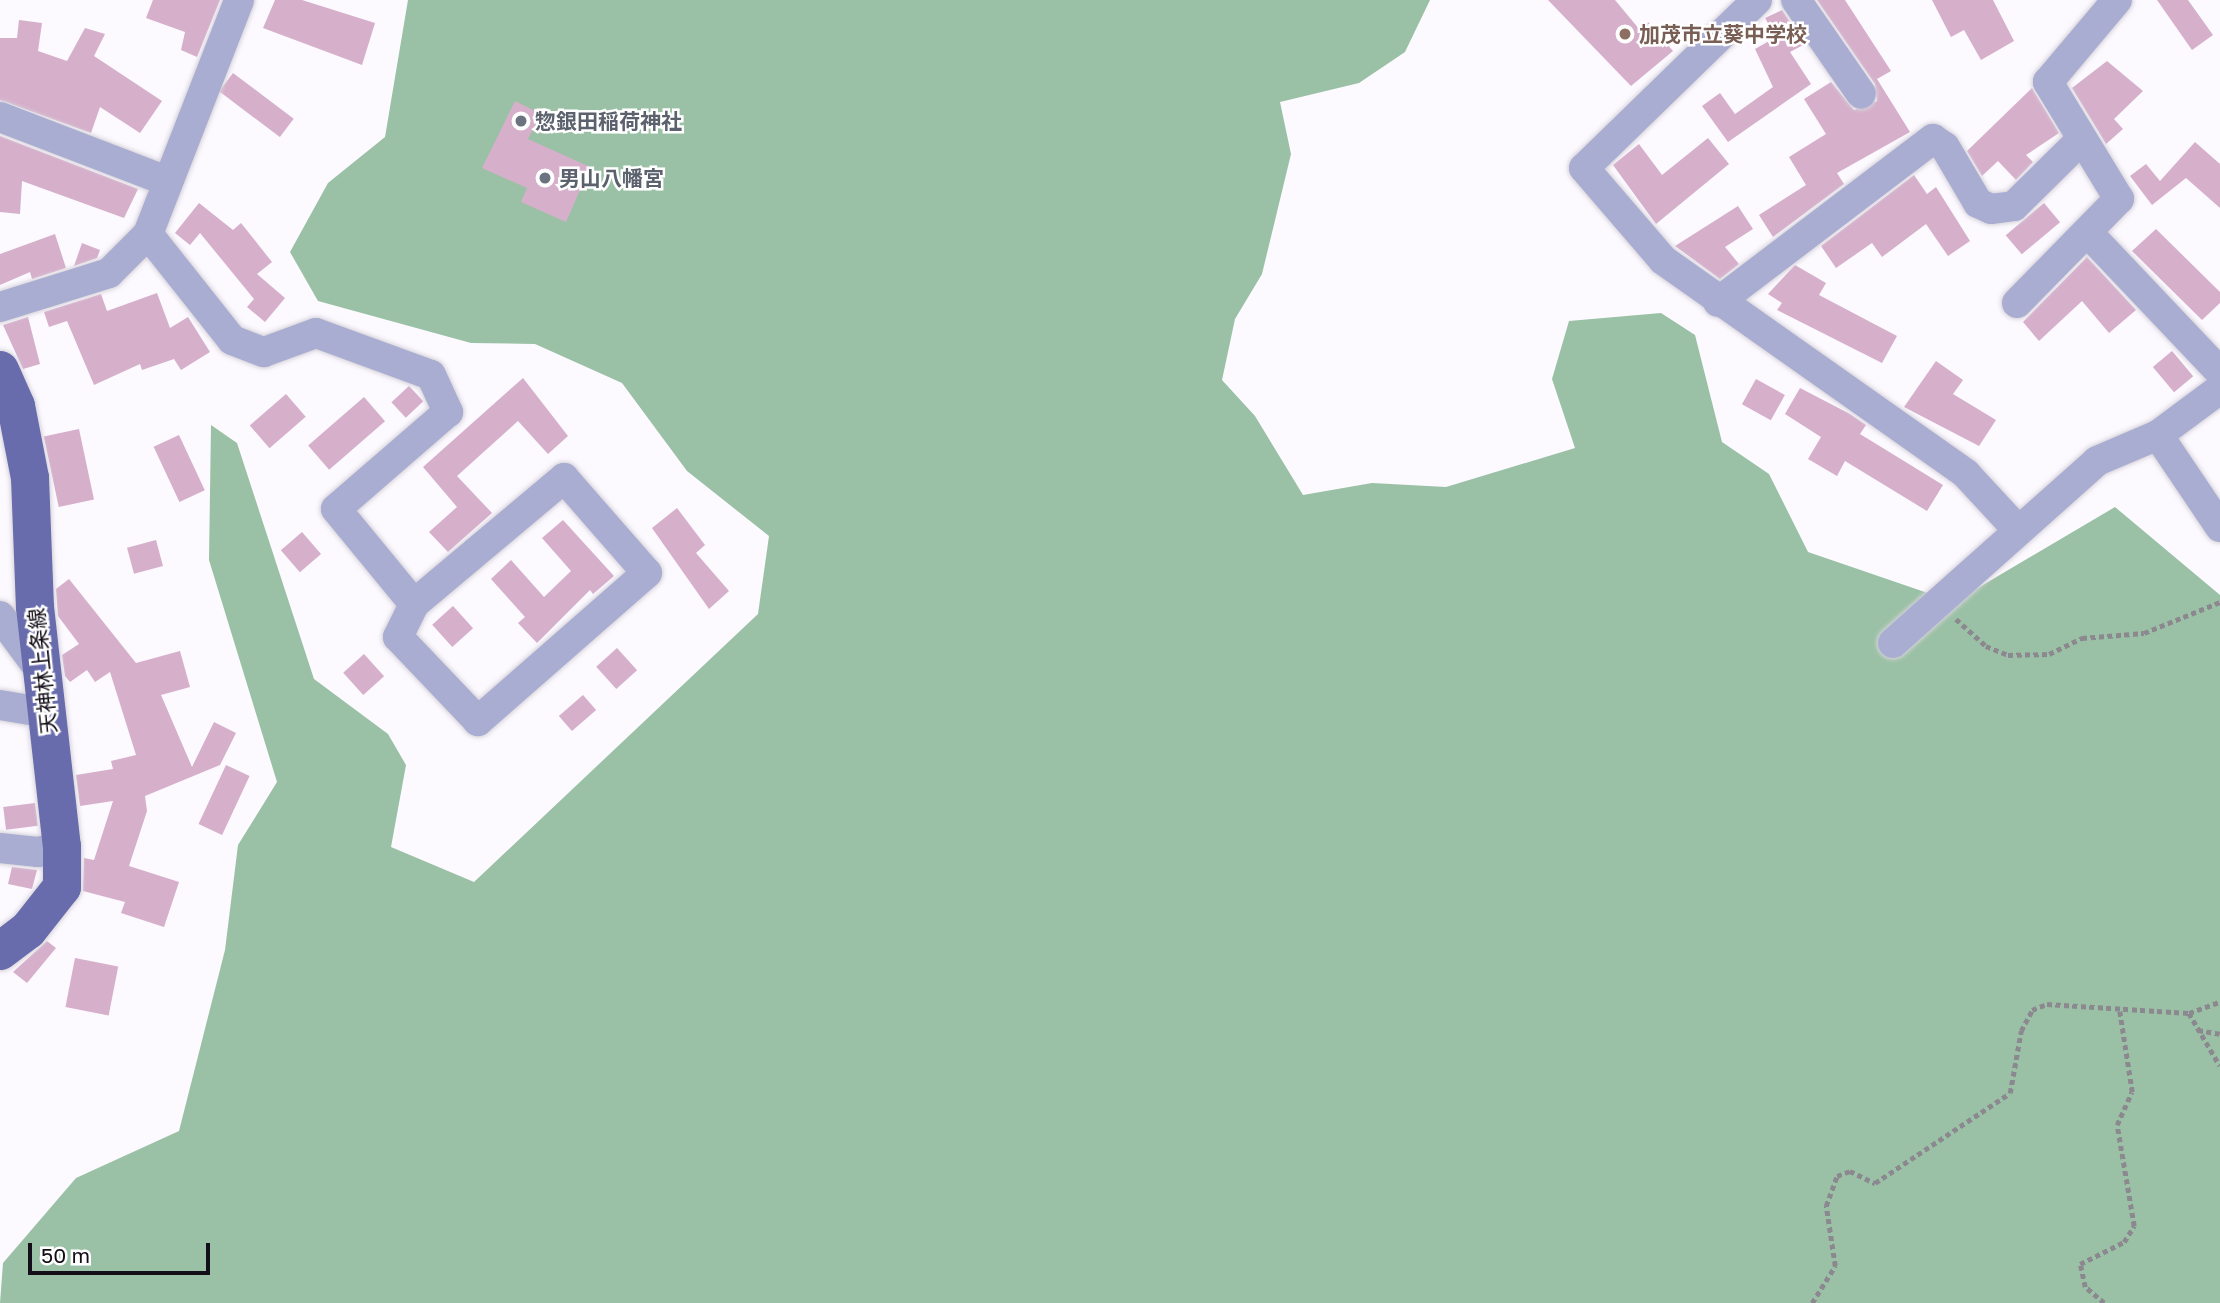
<!DOCTYPE html>
<html>
<head>
<meta charset="utf-8">
<style>
  body { margin:0 }
  #map { position:relative; width:2220px; height:1303px; overflow:hidden; background:#fcf9ff; font-family:"Golos Text","Noto Sans JP",sans-serif }
  div>[style] { position:absolute }
  [style*='--x'] { left:calc(var(--x)*1px); top:calc(var(--y)*1px); width:calc(var(--w)*1px); rotate:calc(var(--a)*1deg) }
  .forest>* { inset:0; background:#9ac1a5 }
  .building>* { inset:0; background:#d6afcb; transform-origin:0 0 }
  .path>* { height:4.5px; margin-top:-2.25px; transform-origin:0; background:repeating-linear-gradient(90deg,#8c8890 0 5px,transparent 0 8.5px) }
  .roads { filter:drop-shadow(0 0 2px #d7d3da) drop-shadow(0 0 2px #d7d3da) }
  .minor>* { height:30px; margin:-15px; padding:0 15px; transform-origin:15px; border-radius:15px; background:#a9add2 }
  .major>* { height:38px; margin:-19px; padding:0 19px; transform-origin:19px; border-radius:19px; background:#686bac }
  .dots>* { width:19px; height:19px; translate:-50% -50%; box-sizing:border-box; border:4px solid #fff; border-radius:50% }
  span { translate:-50% -50%; white-space:nowrap; text-align:center; line-height:1.15; -webkit-text-stroke:5px #fff; paint-order:stroke }
  .education-label { font-size:21px; color:#785e54; font-weight:700 }
  .left { translate:0 -50%; text-align:left }
  .worship-label { font-size:21px; color:#5b616d; font-weight:700 }
  .street-label { font-size:21px; color:#130e17 }
  .scale { position:absolute; left:28px; top:1243px; width:182px; height:32px; box-sizing:border-box; border:4px solid #130e17; border-top:0; padding-left:9px; font-size:21px; line-height:24px; white-space:nowrap; color:#130e17; -webkit-text-stroke:5px #fff; paint-order:stroke }
</style>
</head>
<body>
<div id="map">
  <div class="forest">
    <i style="clip-path:polygon(408px 0,1430px 0,1405px 52px,1359px 83px,1280px 102px,1291px 154px,1262px 274px,1235px 319px,1222px 380px,1255px 416px,1303px 495px,1372px 483px,1446px 487px,1575px 448px,1552px 379px,1569px 321px,1661px 313px,1695px 335px,1722px 442px,1769px 474px,1808px 552px,1954px 602px,2115px 507px,2220px 595px,2220px 1303px,0 1303px,3px 1263px,76px 1178px,179px 1131px,225px 950px,238px 845px,277px 782px,209px 560px,211px 425px,237px 443px,314px 679px,388px 734px,406px 765px,391px 847px,474px 882px,758px 614px,769px 536px,687px 471px,622px 383px,535px 344px,471px 343px,318px 301px,290px 252px,328px 183px,385px 137px)"></i>
  </div>
  <div class="building">
    <i style="clip-path:polygon(153px 0,220px 0,197px 57px,181px 50px,185px 32px,146px 18px)"></i>
    <i style="clip-path:polygon(275px 0,302px 0,375px 23px,362px 65px,263px 28px)"></i>
    <i style="clip-path:polygon(1548px 0,1615px 0,1640px 30px,1648px 22px,1673px 51px,1631px 86px)"></i>
    <i style="clip-path:polygon(1817px 0,1845px 0,1891px 71px,1877px 79px,1910px 132px,1837px 173px,1844px 184px,1773px 237px,1759px 215px,1806px 185px,1789px 157px,1826px 134px,1804px 99px,1831px 82px,1854px 110px,1877px 101px,1875px 84px)"></i>
    <i style="clip-path:polygon(1932px 0,1993px 0,2014px 41px,1981px 60px,1964px 30px,1951px 37px)"></i>
    <i style="clip-path:polygon(2157px 0,2188px 0,2213px 35px,2192px 50px)"></i>
    <i style="clip-path:polygon(1782px 10px,1805px 44px,1790px 52px,1811px 84px,1728px 142px,1702px 106px,1720px 93px,1735px 114px,1773px 87px,1755px 49px,1776px 37px,1765px 18px)"></i>
    <i style="clip-path:polygon(19px 20px,42px 23px,38px 51px,67px 61px,85px 28px,105px 34px,94px 56px,162px 101px,140px 133px,100px 107px,91px 133px,0 100px,0 38px,17px 38px)"></i>
    <i style="clip-path:polygon(2107px 61px,2143px 91px,2114px 119px,2123px 129px,2106px 144px,2072px 88px)"></i>
    <i style="left:233px;top:73px;width:76px;height:23px;rotate:37deg"></i>
    <i style="clip-path:polygon(2032px 88px,2059px 133px,2026px 155px,2033px 162px,2016px 180px,1998px 161px,1982px 176px,1967px 151px)"></i>
    <i style="clip-path:polygon(515px 101px,541px 114px,528px 139px,590px 167px,566px 222px,521px 202px,527px 188px,482px 168px)"></i>
    <i style="clip-path:polygon(0 136px,138px 189px,124px 218px,22px 181px,20px 214px,0 212px)"></i>
    <i style="clip-path:polygon(1708px 138px,1729px 164px,1656px 224px,1613px 165px,1639px 144px,1662px 175px)"></i>
    <i style="clip-path:polygon(2195px 142px,2220px 164px,2220px 208px,2186px 178px,2152px 205px,2130px 176px,2146px 164px,2160px 181px)"></i>
    <i style="clip-path:polygon(1914px 175px,1927px 194px,1936px 187px,1970px 241px,1948px 256px,1926px 224px,1882px 257px,1872px 243px,1836px 268px,1821px 246px)"></i>
    <i style="clip-path:polygon(199px 203px,233px 230px,241px 223px,272px 262px,257px 274px,285px 298px,265px 322px,247px 307px,254px 299px,200px 233px,190px 245px,175px 233px)"></i>
    <i style="left:2044px;top:203px;width:25px;height:50px;rotate:50deg"></i>
    <i style="clip-path:polygon(1738px 206px,1753px 229px,1725px 247px,1739px 264px,1720px 279px,1675px 246px)"></i>
    <i style="clip-path:polygon(2156px 229px,2220px 292px,2220px 303px,2202px 320px,2132px 251px)"></i>
    <i style="clip-path:polygon(55px 234px,66px 268px,32px 279px,30px 272px,0 285px,0 254px)"></i>
    <i style="clip-path:polygon(82px 243px,100px 250px,97px 258px,74px 266px)"></i>
    <i style="clip-path:polygon(2087px 257px,2136px 310px,2109px 333px,2082px 301px,2039px 341px,2023px 322px)"></i>
    <i style="clip-path:polygon(1795px 265px,1826px 283px,1819px 295px,1897px 336px,1882px 363px,1777px 310px,1782px 303px,1768px 294px)"></i>
    <i style="clip-path:polygon(157px 293px,170px 328px,188px 317px,210px 352px,181px 370px,174px 359px,142px 370px,140px 364px,94px 385px,67px 321px,49px 327px,44px 312px,101px 294px,107px 311px)"></i>
    <i style="clip-path:polygon(28px 317px,40px 364px,23px 369px,3px 325px)"></i>
    <i style="left:2172px;top:351px;width:33px;height:25px;rotate:50deg"></i>
    <i style="clip-path:polygon(1936px 361px,1963px 380px,1953px 394px,1996px 420px,1979px 446px,1904px 407px)"></i>
    <i style="clip-path:polygon(523px 378px,568px 436px,548px 454px,518px 421px,457px 476px,492px 513px,448px 552px,429px 532px,457px 507px,423px 467px)"></i>
    <i style="left:1756px;top:379px;width:33px;height:29px;rotate:29deg"></i>
    <i style="left:409px;top:386px;width:21px;height:24px;rotate:47deg"></i>
    <i style="clip-path:polygon(1800px 388px,1850px 414px,1866px 425px,1860px 434px,1943px 485px,1927px 511px,1845px 461px,1837px 476px,1808px 459px,1821px 437px,1785px 414px)"></i>
    <i style="left:286px;top:394px;width:30px;height:48px;rotate:49deg"></i>
    <i style="left:364px;top:397px;width:32px;height:74px;rotate:49deg"></i>
    <i style="left:79px;top:429px;width:72px;height:36px;rotate:78deg"></i>
    <i style="left:179px;top:435px;width:61px;height:28px;rotate:65deg"></i>
    <i style="clip-path:polygon(677px 508px,705px 545px,696px 553px,729px 591px,709px 609px,652px 528px)"></i>
    <i style="clip-path:polygon(563px 520px,614px 576px,593px 594px,590px 590px,537px 643px,518px 623px,525px 617px,491px 579px,511px 560px,544px 597px,571px 571px,542px 538px)"></i>
    <i style="left:302px;top:532px;width:29px;height:28px;rotate:49deg"></i>
    <i style="left:156px;top:540px;width:27px;height:30px;rotate:75deg"></i>
    <i style="clip-path:polygon(69px 579px,136px 663px,180px 651px,190px 687px,161px 695px,192px 767px,214px 722px,236px 733px,220px 765px,145px 796px,147px 811px,129px 866px,179px 882px,164px 927px,121px 913px,125px 902px,83px 891px,84px 858px,94px 860px,113px 801px,80px 806px,76px 775px,113px 769px,111px 761px,136px 755px,110px 672px,95px 682px,87px 670px,70px 682px,65px 676px,62px 655px,79px 644px,58px 616px,56px 589px)"></i>
    <i style="left:453px;top:606px;width:30px;height:28px;rotate:48deg"></i>
    <i style="left:617px;top:648px;width:30px;height:28px;rotate:48deg"></i>
    <i style="left:364px;top:654px;width:30px;height:28px;rotate:48deg"></i>
    <i style="left:583px;top:695px;width:20px;height:32px;rotate:49deg"></i>
    <i style="left:226px;top:765px;width:26px;height:65px;rotate:25deg"></i>
    <i style="left:35px;top:803px;width:23px;height:32px;rotate:83deg"></i>
    <i style="clip-path:polygon(12px 867px,37px 870px,32px 889px,8px 884px)"></i>
    <i style="clip-path:polygon(47px 941px,56px 948px,27px 983px,13px 972px)"></i>
    <i style="left:75px;top:958px;width:44px;height:50px;rotate:11deg"></i>
  </div>
  <div class="path">
    <i style="--x:1956;--y:619;--w:40;--a:42"></i>
    <i style="--x:1986;--y:646;--w:24;--a:22"></i>
    <i style="--x:2008;--y:655;--w:41;--a:-1.4"></i>
    <i style="--x:2049;--y:654;--w:37;--a:-26"></i>
    <i style="--x:2082;--y:638;--w:62;--a:-4.6"></i>
    <i style="--x:2144;--y:633;--w:82;--a:-22.2"></i>
    <i style="--x:2189;--y:1013;--w:33;--a:-20"></i>
    <i style="--x:2198;--y:1030;--w:22;--a:10"></i>
    <i style="--x:1812;--y:1303;--w:44;--a:-58.1"></i>
    <i style="--x:1835;--y:1266;--w:61;--a:-98.5"></i>
    <i style="--x:1826;--y:1206;--w:32;--a:-70"></i>
    <i style="--x:1837;--y:1176;--w:14;--a:-21"></i>
    <i style="--x:1850;--y:1171;--w:28;--a:26"></i>
    <i style="--x:1875;--y:1183;--w:162;--a:-33.7"></i>
    <i style="--x:2010;--y:1093;--w:63;--a:-79.9"></i>
    <i style="--x:2021;--y:1031;--w:24;--a:-62"></i>
    <i style="--x:2032;--y:1010;--w:16;--a:-22"></i>
    <i style="--x:2047;--y:1004;--w:142;--a:3.6"></i>
    <i style="--x:2189;--y:1013;--w:61;--a:59.7"></i>
    <i style="--x:2104;--y:1303;--w:25;--a:-140"></i>
    <i style="--x:2085;--y:1287;--w:24;--a:-102"></i>
    <i style="--x:2080;--y:1264;--w:49;--a:-26.6"></i>
    <i style="--x:2124;--y:1242;--w:19;--a:-58"></i>
    <i style="--x:2134;--y:1226;--w:102;--a:-99.6"></i>
    <i style="--x:2117;--y:1125;--w:36;--a:-66"></i>
    <i style="--x:2132;--y:1092;--w:85;--a:-98.8"></i>
  </div>
  <div class="roads">
    <div class="minor">
      <i style="--x:1757;--y:0;--w:241;--a:135.8"></i>
      <i style="--x:1584;--y:168;--w:121;--a:49.3"></i>
      <i style="--x:1663;--y:260;--w:371;--a:35.2"></i>
      <i style="--x:1966;--y:474;--w:75;--a:47.2"></i>
      <i style="--x:1796;--y:0;--w:114;--a:55.3"></i>
      <i style="--x:0;--y:117;--w:179;--a:21"></i>
      <i style="--x:148;--y:234;--w:135;--a:51.6"></i>
      <i style="--x:232;--y:340;--w:34;--a:21"></i>
      <i style="--x:264;--y:352;--w:55;--a:-20.1"></i>
      <i style="--x:316;--y:333;--w:122;--a:20.1"></i>
      <i style="--x:431;--y:375;--w:41;--a:65.3"></i>
      <i style="--x:448;--y:412;--w:148;--a:139.1"></i>
      <i style="--x:336;--y:509;--w:123;--a:50.6"></i>
      <i style="--x:2089;--y:234;--w:190;--a:46.5"></i>
      <i style="--x:1718;--y:302;--w:270;--a:-37.2"></i>
      <i style="--x:1933;--y:139;--w:14;--a:34"></i>
      <i style="--x:1945;--y:147;--w:65;--a:59.5"></i>
      <i style="--x:1978;--y:203;--w:14;--a:25"></i>
      <i style="--x:1991;--y:209;--w:23;--a:-7"></i>
      <i style="--x:2014;--y:206;--w:95;--a:-44.6"></i>
      <i style="--x:2017;--y:303;--w:146;--a:-45.6"></i>
      <i style="--x:2119;--y:199;--w:137;--a:-121.3"></i>
      <i style="--x:2048;--y:82;--w:107;--a:-49.9"></i>
      <i style="--x:0;--y:307;--w:114;--a:-17.3"></i>
      <i style="--x:109;--y:273;--w:55;--a:-45"></i>
      <i style="--x:148;--y:234;--w:251;--a:-68.7"></i>
      <i style="--x:2158;--y:435;--w:111;--a:56"></i>
      <i style="--x:564;--y:478;--w:126;--a:48.9"></i>
      <i style="--x:647;--y:573;--w:225;--a:138.8"></i>
      <i style="--x:478;--y:721;--w:116;--a:-133.6"></i>
      <i style="--x:398;--y:637;--w:37;--a:-64"></i>
      <i style="--x:414;--y:604;--w:196;--a:-40"></i>
      <i style="--x:0;--y:616;--w:71;--a:53.6"></i>
      <i style="--x:1893;--y:643;--w:273;--a:-41.7"></i>
      <i style="--x:2097;--y:461;--w:66;--a:-23.1"></i>
      <i style="--x:2158;--y:435;--w:77;--a:-36.6"></i>
      <i style="--x:0;--y:705;--w:48;--a:9.7"></i>
      <i style="--x:0;--y:848;--w:38;--a:6"></i>
      <i style="--x:38;--y:852;--w:25;--a:-14"></i>
    </div>
    <div class="major">
      <i style="--x:0;--y:370;--w:39;--a:66"></i>
      <i style="--x:16;--y:406;--w:73;--a:79"></i>
      <i style="--x:30;--y:478;--w:129;--a:87.8"></i>
      <i style="--x:35;--y:607;--w:241;--a:83.6"></i>
      <i style="--x:62;--y:846;--w:41;--a:90"></i>
      <i style="--x:62;--y:887;--w:55;--a:128.3"></i>
      <i style="--x:28;--y:930;--w:35;--a:143"></i>
    </div>
  </div>
  <div class="dots">
    <i style="left:1625px;top:34px;background:#8d6e63"></i>
    <i style="left:521px;top:121px;background:#6b7280"></i>
    <i style="left:545px;top:178px;background:#6b7280"></i>
  </div>
  <div class="education-label">
    <span class="left" style="left:1639px;top:34px">加茂市立葵中学校</span>
  </div>
  <div class="worship-label">
    <span class="left" style="left:535px;top:121px">惣銀田稲荷神社</span>
    <span class="left" style="left:559px;top:178px">男山八幡宮</span>
  </div>
  <div class="street-label">
    <span style="left:42px;top:671px;rotate:-96deg">天神林上条線</span>
  </div>
  <div class="scale">50 m</div>
</div>
</body>
</html>
